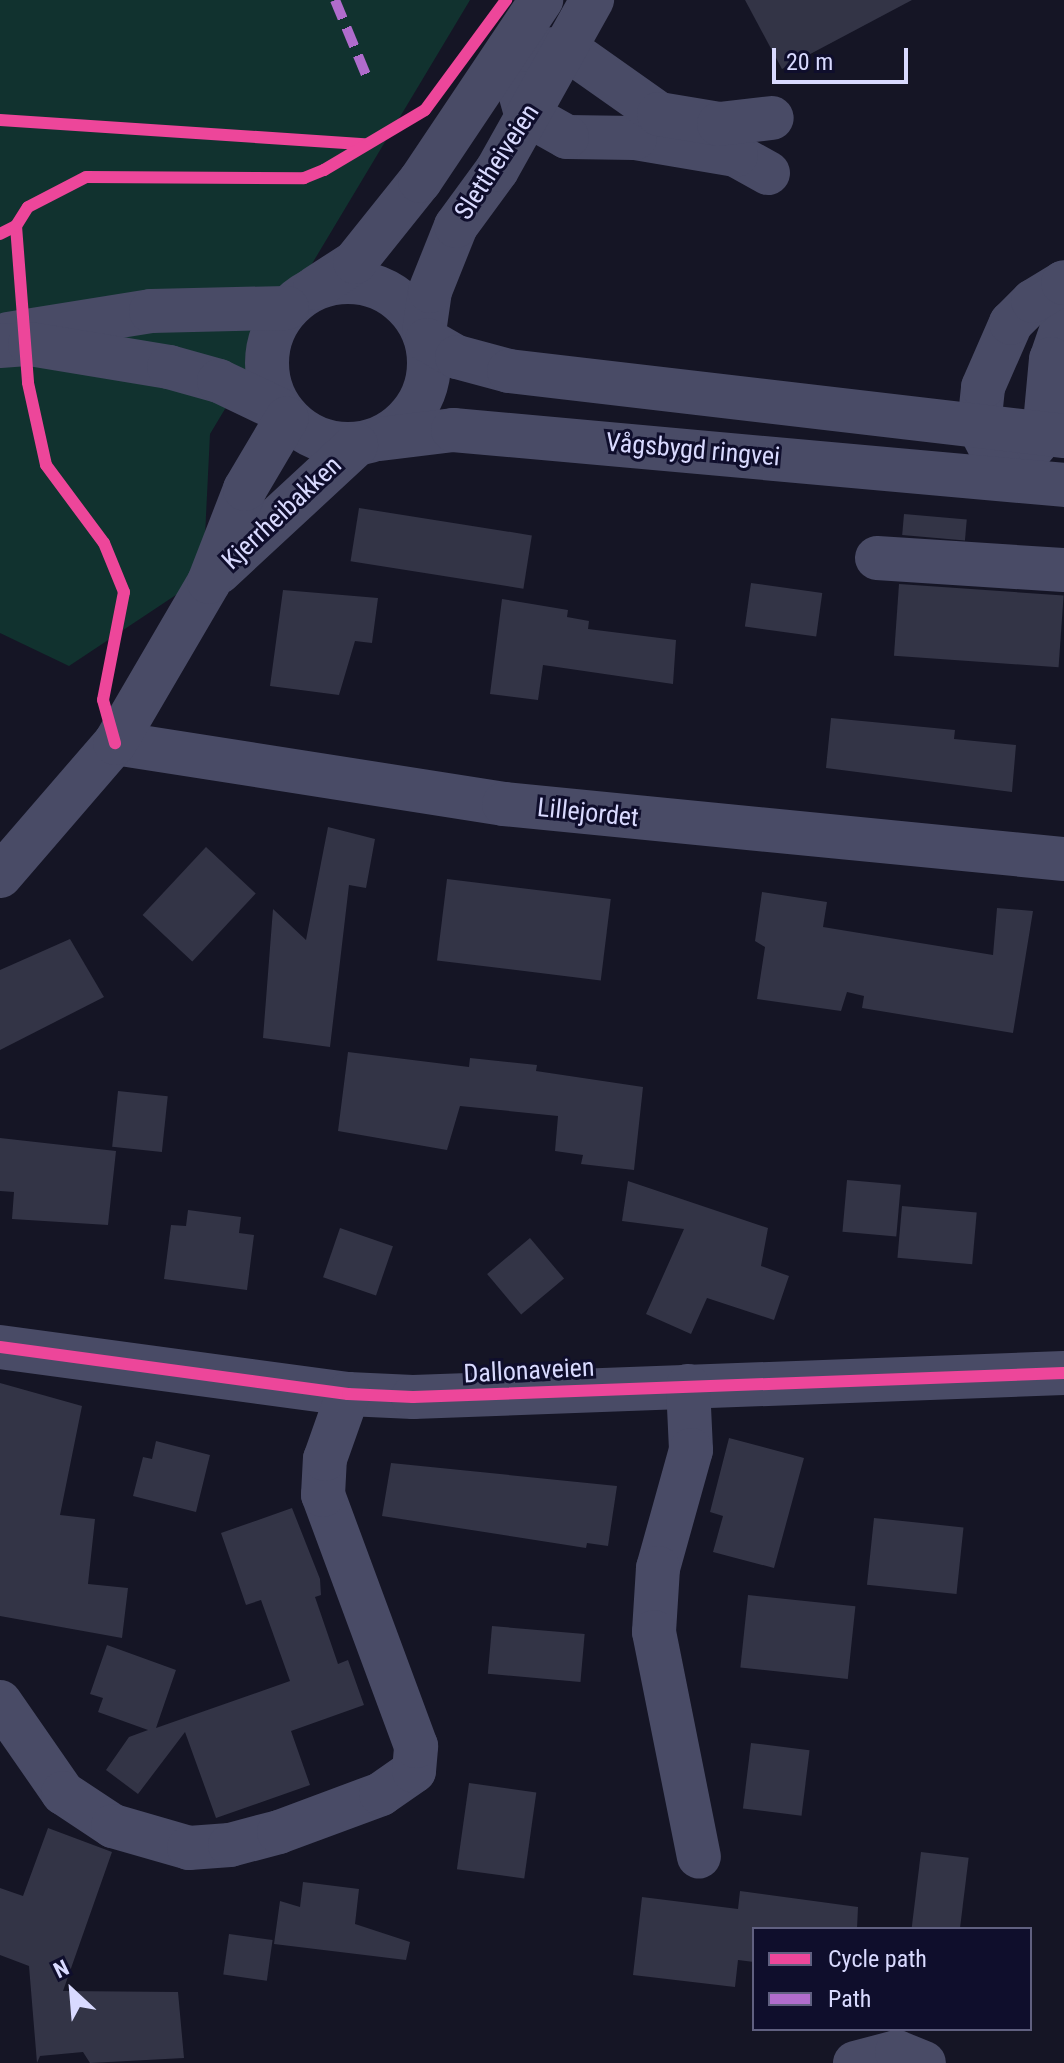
<!DOCTYPE html>
<html>
<head>
<meta charset="utf-8">
<style>
  body { margin:0 }
  #map { position:relative; width:1064px; height:2063px; overflow:hidden; background:#151525; font-family:"Roboto Condensed",sans-serif }
  div>[style] { position:absolute }
  [style*='--x'] { left:calc(var(--x)*1px); top:calc(var(--y)*1px); width:calc(var(--w)*1px); rotate:calc(var(--a)*1deg) }
  .green>* { inset:0; background:#11322f }
  .building>* { inset:0; background:#333446; transform-origin:0 0 }
  .minor>* { height:44px; margin:-22px; padding:0 22px; transform-origin:22px; border-radius:22px; background:#494b66 }
  .minor>.ring { margin:-22px; padding:0; box-sizing:content-box; background:none; border:44px solid #494b66; border-radius:50% }
  .quiet>* { height:10px; margin-top:-5px; transform-origin:0; background:repeating-linear-gradient(90deg,#b06ccc 0 20px,transparent 0 30px) }
  .cycleway>* { height:12px; margin:-6px; padding:0 6px; transform-origin:6px; border-radius:6px; background:#ed469a }
  span { translate:-50% -50%; white-space:nowrap; text-align:center; line-height:1.15; -webkit-text-stroke:6px #0f0e2c; paint-order:stroke }
  .street-label { font-size:26px; color:#d9daff }
  .legend { position:absolute; left:752px; top:1927px; width:280px; height:104px; box-sizing:border-box; background:#0f0e2c; border:2px solid #606080; margin:0; padding:10px 14px; list-style:none; font-size:24px; color:#d9daff }
  .legend li { display:flex; align-items:center; gap:16px; height:40px }
  .legend b { width:40px; border:2px solid #606080 }
  .north { position:absolute; left:32px; top:1951px; width:80px; height:80px; -webkit-text-stroke:6px #0f0e2c; paint-order:stroke; rotate:334deg; font-size:22px; font-weight:700; line-height:32px; text-align:center; color:#d9daff }
  .north::after { content:''; display:block; margin:auto; width:28px; height:36px; background:#d9daff; clip-path:polygon(50% 0,100% 100%,50% 72%,0 100%) }
  .scale { position:absolute; left:772px; top:48px; width:136px; height:36px; box-sizing:border-box; border:4px solid #d9daff; border-top:0; padding-left:10px; font-size:24px; line-height:28px; white-space:nowrap; color:#d9daff; -webkit-text-stroke:6px #0f0e2c; paint-order:stroke }
</style>
</head>
<body>
<div id="map">
  <div class="green">
    <i style="clip-path:polygon(0 0,470px 0,210px 434px,203px 577px,69px 666px,0 633px)"></i>
  </div>
  <div class="building">
    <i style="clip-path:polygon(745px 0,912px 0,782px 69px)"></i>
    <i style="left:359px;top:508px;width:175px;height:54px;rotate:9deg"></i>
    <i style="left:904px;top:514px;width:63px;height:21px;rotate:5deg"></i>
    <i style="left:751px;top:583px;width:72px;height:44px;rotate:8deg"></i>
    <i style="left:899px;top:584px;width:165px;height:72px;rotate:4deg"></i>
    <i style="clip-path:polygon(283px 590px,378px 598px,372px 643px,355px 641px,339px 695px,270px 686px)"></i>
    <i style="clip-path:polygon(502px 599px,568px 610px,567px 617px,589px 621px,588px 629px,676px 640px,673px 684px,543px 665px,538px 700px,490px 694px)"></i>
    <i style="clip-path:polygon(831px 718px,955px 730px,954px 739px,1016px 745px,1012px 792px,826px 768px)"></i>
    <i style="clip-path:polygon(328px 827px,375px 839px,366px 888px,349px 885px,330px 1047px,263px 1038px,273px 909px,306px 940px)"></i>
    <i style="left:206px;top:847px;width:68px;height:93px;rotate:43deg"></i>
    <i style="left:447px;top:879px;width:165px;height:82px;rotate:7deg"></i>
    <i style="clip-path:polygon(762px 892px,827px 902px,823px 927px,993px 955px,997px 908px,1033px 911px,1013px 1033px,862px 1008px,864px 996px,847px 992px,841px 1011px,757px 999px,765px 947px,755px 941px)"></i>
    <i style="clip-path:polygon(70px 939px,104px 997px,0 1050px,0 970px)"></i>
    <i style="clip-path:polygon(348px 1052px,469px 1067px,470px 1058px,537px 1065px,536px 1071px,643px 1087px,634px 1170px,581px 1164px,583px 1155px,555px 1151px,558px 1116px,460px 1106px,447px 1150px,338px 1131px)"></i>
    <i style="left:118px;top:1091px;width:50px;height:56px;rotate:6deg"></i>
    <i style="clip-path:polygon(0 1138px,116px 1151px,108px 1225px,12px 1219px,14px 1192px,0 1191px)"></i>
    <i style="left:847px;top:1180px;width:54px;height:52px;rotate:5deg"></i>
    <i style="clip-path:polygon(628px 1181px,768px 1228px,761px 1266px,789px 1276px,774px 1320px,707px 1298px,691px 1334px,646px 1314px,684px 1229px,622px 1221px)"></i>
    <i style="left:902px;top:1206px;width:75px;height:52px;rotate:5deg"></i>
    <i style="clip-path:polygon(188px 1210px,241px 1217px,239px 1233px,254px 1235px,247px 1290px,164px 1279px,171px 1225px,186px 1226px)"></i>
    <i style="left:340px;top:1228px;width:56px;height:52px;rotate:19deg"></i>
    <i style="left:530px;top:1238px;width:53px;height:56px;rotate:50deg"></i>
    <i style="clip-path:polygon(0 1383px,82px 1406px,60px 1515px,95px 1519px,88px 1584px,128px 1588px,122px 1638px,0 1616px)"></i>
    <i style="clip-path:polygon(729px 1438px,804px 1458px,774px 1568px,713px 1552px,723px 1516px,710px 1512px)"></i>
    <i style="clip-path:polygon(156px 1441px,210px 1455px,196px 1512px,133px 1496px,143px 1457px,152px 1459px)"></i>
    <i style="clip-path:polygon(391px 1463px,617px 1486px,608px 1546px,587px 1543px,586px 1548px,382px 1516px)"></i>
    <i style="clip-path:polygon(292px 1508px,320px 1579px,321px 1595px,315px 1597px,338px 1664px,348px 1660px,364px 1705px,291px 1731px,310px 1785px,216px 1818px,185px 1732px,138px 1794px,106px 1770px,129px 1737px,148px 1730px,98px 1712px,103px 1698px,90px 1694px,107px 1645px,176px 1670px,156px 1728px,290px 1681px,261px 1600px,246px 1605px,221px 1533px)"></i>
    <i style="left:874px;top:1518px;width:90px;height:67px;rotate:6deg"></i>
    <i style="left:748px;top:1595px;width:108px;height:73px;rotate:6deg"></i>
    <i style="left:492px;top:1626px;width:93px;height:48px;rotate:5deg"></i>
    <i style="left:751px;top:1743px;width:59px;height:66px;rotate:7deg"></i>
    <i style="left:469px;top:1783px;width:68px;height:87px;rotate:8deg"></i>
    <i style="clip-path:polygon(48px 1828px,112px 1852px,63px 1991px,178px 1992px,184px 2058px,90px 2063px,83px 2052px,40px 2056px,37px 2063px,29px 1966px,0 1955px,0 1888px,23px 1896px)"></i>
    <i style="left:921px;top:1852px;width:48px;height:78px;rotate:7deg"></i>
    <i style="clip-path:polygon(303px 1882px,359px 1889px,355px 1924px,410px 1942px,406px 1960px,274px 1944px,280px 1901px,300px 1907px)"></i>
    <i style="clip-path:polygon(740px 1891px,858px 1907px,857px 1929px,754px 1929px,754px 1962px,738px 1960px,735px 1987px,633px 1975px,642px 1897px,738px 1909px)"></i>
    <i style="left:229px;top:1934px;width:44px;height:41px;rotate:8deg"></i>
  </div>
  <div class="minor">
    <i style="--x:768;--y:173;--w:37;--a:-151"></i>
    <i style="--x:736;--y:155;--w:102;--a:-170.4"></i>
    <i style="--x:635;--y:138;--w:68;--a:-179.2"></i>
    <i style="--x:567;--y:137;--w:47;--a:-150.7"></i>
    <i style="--x:526;--y:114;--w:66;--a:-105.7"></i>
    <i style="--x:508;--y:50;--w:59;--a:-1"></i>
    <i style="--x:567;--y:49;--w:113;--a:35.2"></i>
    <i style="--x:659;--y:114;--w:61;--a:9.5"></i>
    <i style="--x:719;--y:124;--w:53;--a:-6.5"></i>
    <i class="ring" style="left:267px;top:282px;width:118px;height:118px"></i>
    <i style="--x:1063;--y:283;--w:42;--a:90"></i>
    <i style="--x:1063;--y:325;--w:36;--a:109"></i>
    <i style="--x:1051;--y:359;--w:75;--a:95.3"></i>
    <i style="--x:1044;--y:434;--w:59;--a:130.2"></i>
    <i style="--x:1006;--y:479;--w:59;--a:-117"></i>
    <i style="--x:979;--y:426;--w:39;--a:-84"></i>
    <i style="--x:983;--y:387;--w:70;--a:-66.4"></i>
    <i style="--x:1011;--y:323;--w:31;--a:-45"></i>
    <i style="--x:1033;--y:301;--w:35;--a:-31"></i>
    <i style="--x:1063;--y:283;--w:1;--a:-45"></i>
    <i style="--x:315;--y:288;--w:48;--a:-33"></i>
    <i style="--x:355;--y:262;--w:104;--a:-51.3"></i>
    <i style="--x:420;--y:181;--w:218;--a:-56.2"></i>
    <i style="--x:424;--y:332;--w:41;--a:-81.7"></i>
    <i style="--x:430;--y:291;--w:70;--a:-68.2"></i>
    <i style="--x:456;--y:226;--w:69;--a:-53.8"></i>
    <i style="--x:497;--y:170;--w:195;--a:-60.8"></i>
    <i style="--x:8;--y:334;--w:145;--a:-9.1"></i>
    <i style="--x:151;--y:311;--w:136;--a:-1.3"></i>
    <i style="--x:427;--y:340;--w:34;--a:30"></i>
    <i style="--x:457;--y:357;--w:54;--a:15.1"></i>
    <i style="--x:509;--y:371;--w:559;--a:6.68"></i>
    <i style="--x:0;--y:346;--w:30;--a:-4"></i>
    <i style="--x:30;--y:344;--w:141;--a:9.4"></i>
    <i style="--x:169;--y:367;--w:52;--a:15.6"></i>
    <i style="--x:219;--y:381;--w:68;--a:25.4"></i>
    <i style="--x:380;--y:439;--w:74;--a:-7"></i>
    <i style="--x:453;--y:430;--w:613;--a:5.14"></i>
    <i style="--x:877;--y:558;--w:187;--a:3.7"></i>
    <i style="--x:219;--y:572;--w:187;--a:-42.8"></i>
    <i style="--x:115;--y:743;--w:394;--a:8.9"></i>
    <i style="--x:504;--y:804;--w:563;--a:5.61"></i>
    <i style="--x:0;--y:876;--w:176;--a:-49.2"></i>
    <i style="--x:115;--y:743;--w:186;--a:-59.7"></i>
    <i style="--x:209;--y:582;--w:100;--a:-68.8"></i>
    <i style="--x:245;--y:489;--w:82;--a:-59.4"></i>
    <i style="--x:0;--y:1347;--w:351;--a:7.7"></i>
    <i style="--x:348;--y:1394;--w:65;--a:2.6"></i>
    <i style="--x:413;--y:1397;--w:651;--a:-2.11"></i>
    <i style="--x:688;--y:1386;--w:64;--a:87.3"></i>
    <i style="--x:691;--y:1450;--w:123;--a:105.6"></i>
    <i style="--x:658;--y:1568;--w:64;--a:93.6"></i>
    <i style="--x:654;--y:1632;--w:229;--a:78.7"></i>
    <i style="--x:0;--y:1702;--w:111;--a:55.3"></i>
    <i style="--x:63;--y:1793;--w:60;--a:33.4"></i>
    <i style="--x:113;--y:1826;--w:79;--a:16.1"></i>
    <i style="--x:189;--y:1848;--w:41;--a:-4.2"></i>
    <i style="--x:230;--y:1845;--w:51;--a:-14.9"></i>
    <i style="--x:279;--y:1832;--w:109;--a:-20.4"></i>
    <i style="--x:381;--y:1794;--w:40;--a:-34.9"></i>
    <i style="--x:414;--y:1771;--w:25;--a:-85"></i>
    <i style="--x:416;--y:1746;--w:268;--a:-110.3"></i>
    <i style="--x:323;--y:1495;--w:36;--a:-87"></i>
    <i style="--x:325;--y:1459;--w:69;--a:-70.5"></i>
    <i style="--x:855;--y:2063;--w:43;--a:-14.7"></i>
    <i style="--x:897;--y:2052;--w:29;--a:22"></i>
  </div>
  <div class="quiet">
    <i style="--x:335;--y:0;--w:81;--a:67.5"></i>
  </div>
  <div class="cycleway">
    <i style="--x:0;--y:120;--w:365;--a:3.8"></i>
    <i style="--x:16;--y:226;--w:157;--a:85.6"></i>
    <i style="--x:28;--y:383;--w:84;--a:77.6"></i>
    <i style="--x:46;--y:465;--w:97;--a:53.4"></i>
    <i style="--x:104;--y:543;--w:53;--a:67.8"></i>
    <i style="--x:124;--y:592;--w:110;--a:101"></i>
    <i style="--x:103;--y:700;--w:45;--a:74.4"></i>
    <i style="--x:0;--y:234;--w:18;--a:-27"></i>
    <i style="--x:16;--y:226;--w:22;--a:-58"></i>
    <i style="--x:28;--y:207;--w:65;--a:-27.3"></i>
    <i style="--x:86;--y:177;--w:218;--a:0.3"></i>
    <i style="--x:304;--y:178;--w:22;--a:-22"></i>
    <i style="--x:324;--y:170;--w:117;--a:-30.7"></i>
    <i style="--x:425;--y:110;--w:137;--a:-53.6"></i>
    <i style="--x:0;--y:1347;--w:351;--a:7.7"></i>
    <i style="--x:348;--y:1394;--w:65;--a:2.6"></i>
    <i style="--x:413;--y:1397;--w:651;--a:-2.11"></i>
  </div>
  <div class="street-label">
    <span style="left:497px;top:162px;rotate:-57deg">Slettheiveien</span>
    <span style="left:693px;top:450px;rotate:5deg">Vågsbygd ringvei</span>
    <span style="left:282px;top:513px;rotate:-43deg">Kjerrheibakken</span>
    <span style="left:588px;top:813px;rotate:6deg">Lillejordet</span>
    <span style="left:529px;top:1371px;rotate:-3deg">Dallonaveien</span>
  </div>
  <ul class="legend">
  <li><b style="height:10px;background:#ed469a"></b>Cycle path</li>
  <li><b style="height:10px;background:#b06ccc"></b>Path</li>
  </ul>
  <div class="north">N</div>
  <div class="scale">20 m</div>
</div>
</body>
</html>
